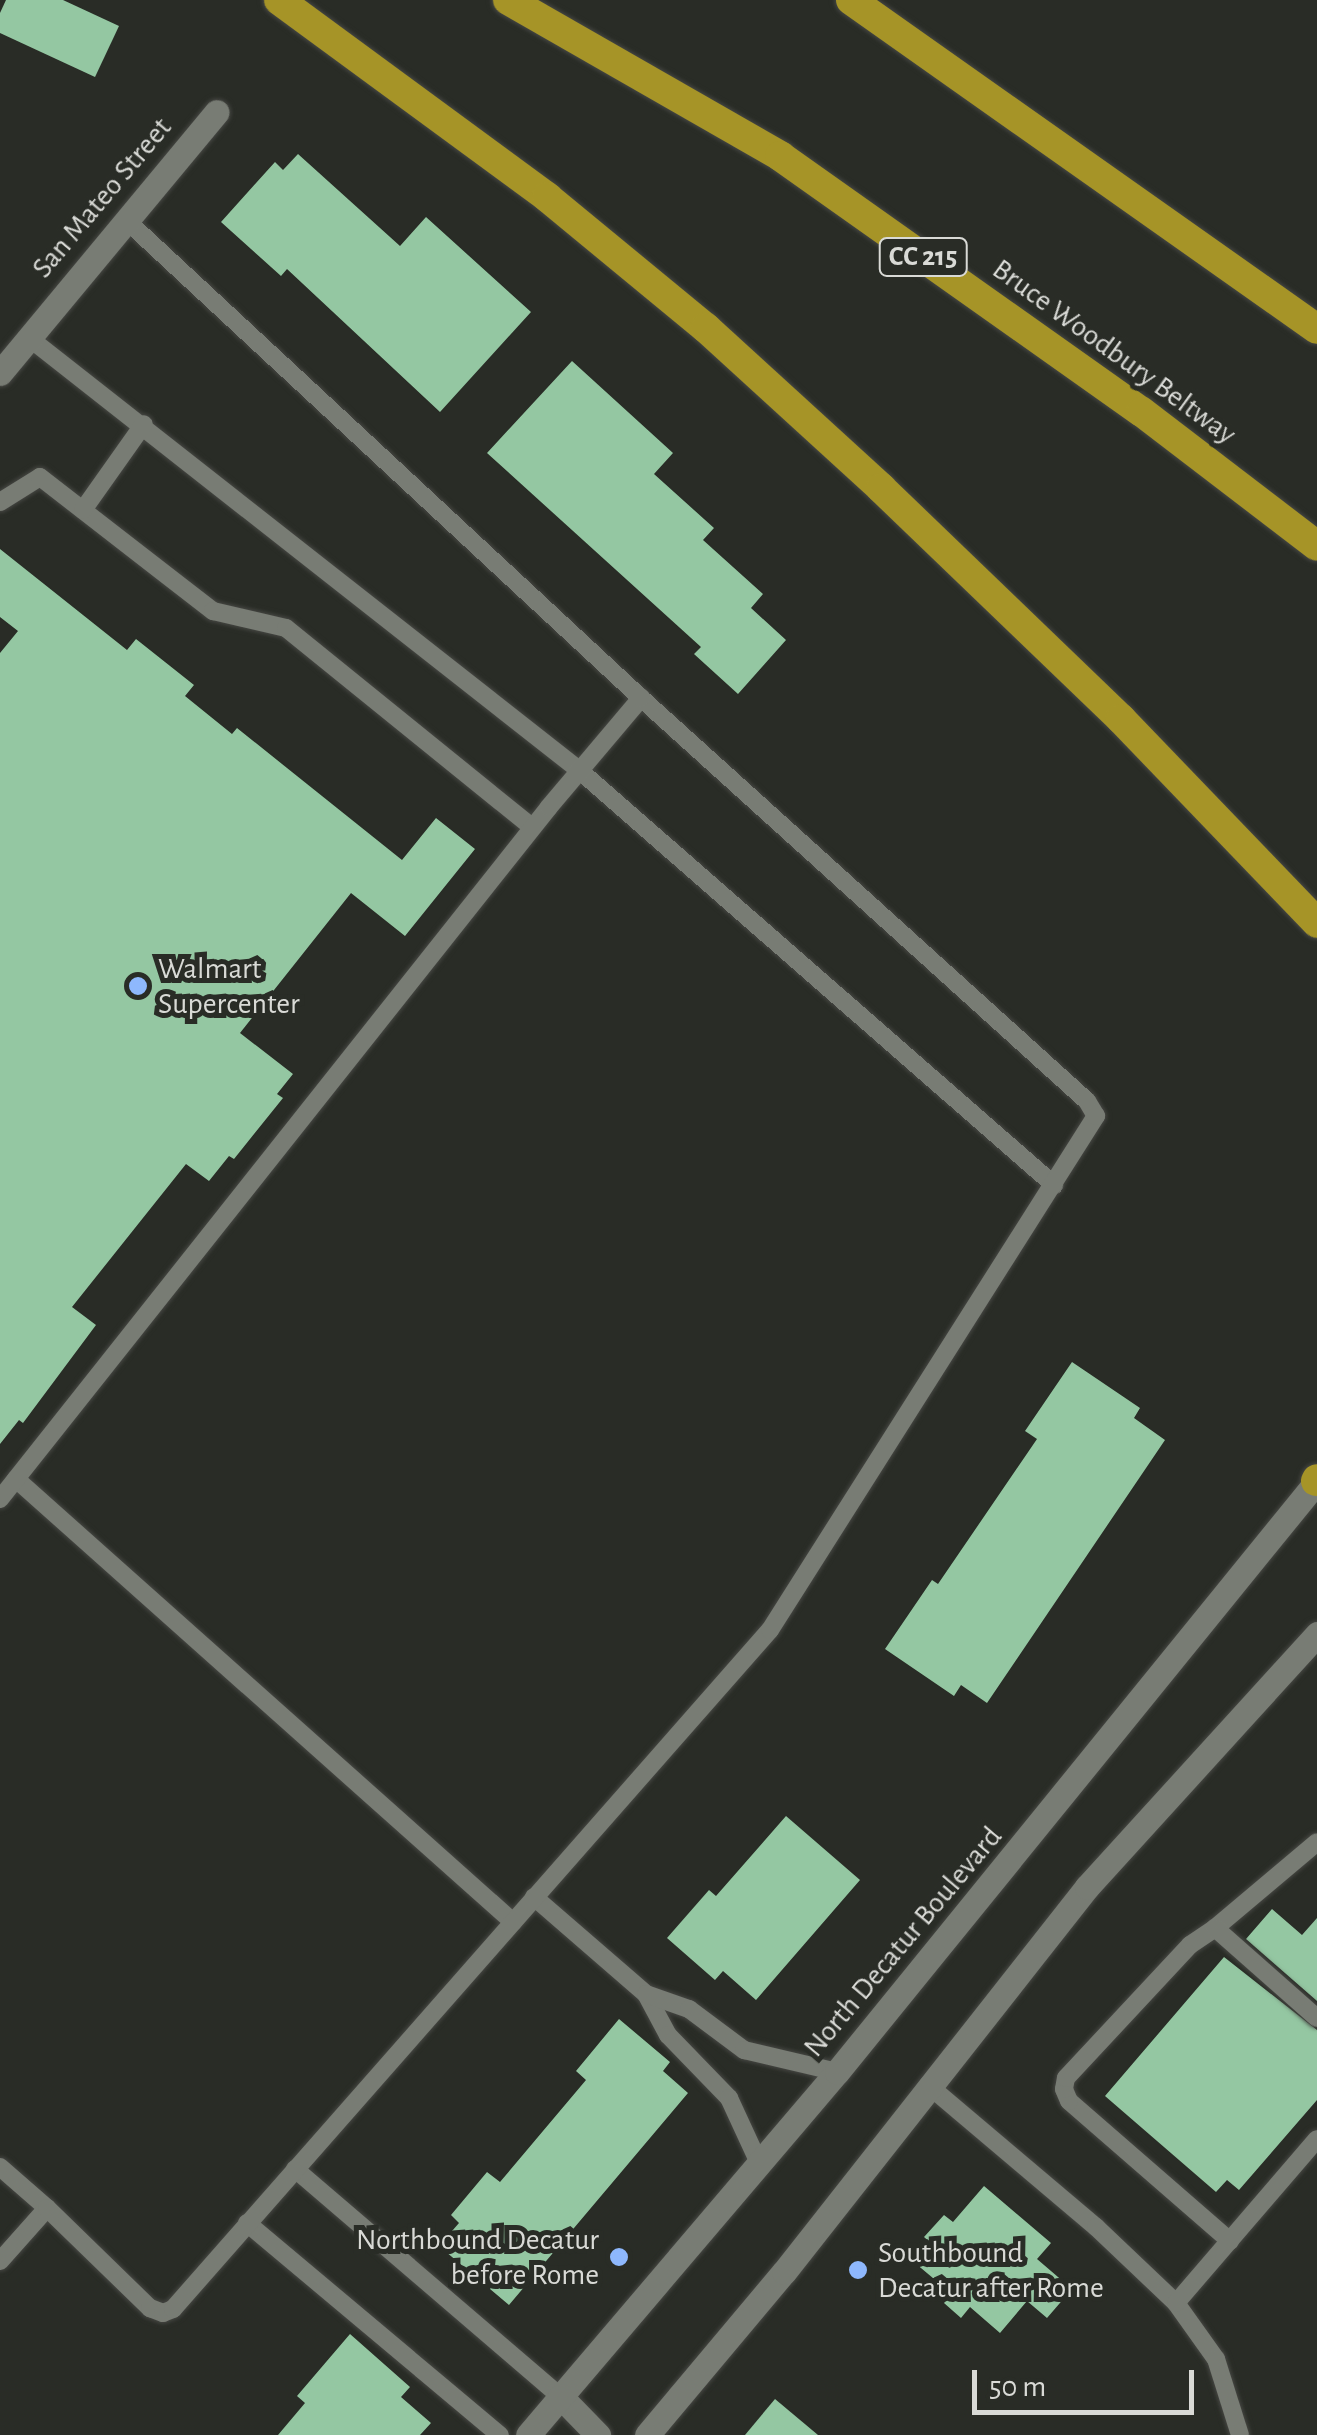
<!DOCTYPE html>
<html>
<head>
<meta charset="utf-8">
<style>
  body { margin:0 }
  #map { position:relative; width:1317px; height:2435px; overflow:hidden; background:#292c26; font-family:"Alegreya Sans",sans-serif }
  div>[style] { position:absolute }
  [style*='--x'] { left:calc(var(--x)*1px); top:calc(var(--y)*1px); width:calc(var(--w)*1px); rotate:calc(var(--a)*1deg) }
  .building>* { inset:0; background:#94c7a2 }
  .roads { filter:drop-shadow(0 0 2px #464743) drop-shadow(0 0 2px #464743) }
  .service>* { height:18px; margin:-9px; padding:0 9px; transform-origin:9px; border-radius:9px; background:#787c74 }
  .minor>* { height:25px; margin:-12.5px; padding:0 12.5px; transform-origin:12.5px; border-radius:12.5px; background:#787c74 }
  .secondary>* { height:25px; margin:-12.5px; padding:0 12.5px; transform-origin:12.5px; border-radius:12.5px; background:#787c74 }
  .motorway>* { height:30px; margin:-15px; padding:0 15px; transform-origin:15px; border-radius:15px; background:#a69427 }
  .dots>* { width:28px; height:28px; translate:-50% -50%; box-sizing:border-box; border:5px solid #292c26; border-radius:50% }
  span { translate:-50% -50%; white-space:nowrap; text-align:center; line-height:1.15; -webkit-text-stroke:10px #292c26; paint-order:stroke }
  .shield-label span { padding:2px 8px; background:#292c26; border:2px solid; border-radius:8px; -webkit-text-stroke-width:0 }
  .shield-label { font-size:28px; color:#d9dad6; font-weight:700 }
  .street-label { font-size:30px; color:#d9dad6 }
  .poi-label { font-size:30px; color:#d9dad6 }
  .left { translate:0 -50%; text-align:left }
  .right { translate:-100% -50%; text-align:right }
  .scale { position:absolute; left:972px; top:2370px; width:222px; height:45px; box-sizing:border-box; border:5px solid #d9dad6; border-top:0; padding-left:12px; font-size:30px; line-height:35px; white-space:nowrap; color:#d9dad6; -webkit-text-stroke:8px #292c26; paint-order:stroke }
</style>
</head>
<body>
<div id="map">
  <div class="building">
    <i style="clip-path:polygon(6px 0,63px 0,119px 26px,95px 77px,0 33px,0 13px)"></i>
    <i style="clip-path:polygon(298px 154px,400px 246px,426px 217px,531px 312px,440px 412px,287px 269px,281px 276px,221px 222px,275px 162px,283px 170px)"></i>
    <i style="clip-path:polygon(572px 361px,673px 453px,654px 474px,714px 528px,703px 540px,763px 594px,751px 608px,786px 640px,738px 694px,694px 654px,701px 647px,487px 453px)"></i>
    <i style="clip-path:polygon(0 549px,127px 650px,136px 639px,194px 685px,185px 696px,232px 734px,237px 728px,402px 860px,436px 818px,475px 849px,405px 936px,351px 893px,240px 1033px,293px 1074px,277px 1094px,283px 1098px,234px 1159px,229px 1156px,209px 1181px,186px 1164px,72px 1307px,96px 1325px,23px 1423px,19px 1420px,0 1444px,0 653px,18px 631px,0 617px)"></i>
    <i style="clip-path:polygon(1072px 1362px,1140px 1408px,1134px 1418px,1165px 1440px,987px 1703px,961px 1685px,954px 1696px,885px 1649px,932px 1580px,938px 1584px,1037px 1439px,1025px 1431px)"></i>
    <i style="clip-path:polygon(786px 1816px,860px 1880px,756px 2000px,723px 1971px,715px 1980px,667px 1938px,709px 1890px,716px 1896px)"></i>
    <i style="clip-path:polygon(1272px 1909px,1302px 1935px,1317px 1918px,1317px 2001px,1246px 1939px)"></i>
    <i style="clip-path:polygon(1224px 1957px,1317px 2030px,1317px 2100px,1239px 2190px,1227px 2180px,1216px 2192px,1105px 2096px)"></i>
    <i style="clip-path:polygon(619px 2019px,670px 2062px,663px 2071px,688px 2093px,509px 2305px,439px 2246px,459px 2223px,451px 2215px,487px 2172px,500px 2182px,586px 2080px,576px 2071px)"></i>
    <i style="clip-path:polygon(984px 2186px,1051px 2243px,1037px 2259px,1072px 2289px,1047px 2318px,1027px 2301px,1000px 2333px,970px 2307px,961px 2318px,944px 2303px,952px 2294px,915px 2263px,932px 2244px,924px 2237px,944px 2215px,953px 2222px)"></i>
    <i style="clip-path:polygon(350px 2334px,410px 2387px,401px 2397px,431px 2423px,420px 2435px,278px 2435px,305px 2403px,297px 2396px)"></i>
    <i style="clip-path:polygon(775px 2399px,818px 2435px,745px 2435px)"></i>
  </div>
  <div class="roads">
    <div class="service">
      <i style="--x:28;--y:337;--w:701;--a:38.16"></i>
      <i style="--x:579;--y:770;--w:631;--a:41.14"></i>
      <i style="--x:0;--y:502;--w:47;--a:-32"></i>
      <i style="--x:40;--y:477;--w:219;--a:37.8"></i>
      <i style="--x:213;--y:611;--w:75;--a:13.1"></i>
      <i style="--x:286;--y:628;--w:316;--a:39"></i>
      <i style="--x:83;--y:510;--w:105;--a:-54.7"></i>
      <i style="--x:16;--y:1479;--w:666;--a:41.71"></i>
      <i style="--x:0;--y:1499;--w:883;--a:-51.57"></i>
      <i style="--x:549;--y:807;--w:143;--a:-49.8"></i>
      <i style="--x:534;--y:1897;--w:148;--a:40.9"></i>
      <i style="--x:646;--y:1994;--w:47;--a:61.8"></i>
      <i style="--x:668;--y:2035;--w:88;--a:45.9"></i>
      <i style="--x:729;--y:2098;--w:74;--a:65.2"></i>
      <i style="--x:1215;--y:1928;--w:133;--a:-40.1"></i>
      <i style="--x:646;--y:1994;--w:46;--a:19.2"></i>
      <i style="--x:689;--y:2009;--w:69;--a:36.7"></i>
      <i style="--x:744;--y:2050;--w:96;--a:13.3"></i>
      <i style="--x:928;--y:2085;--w:220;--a:40.2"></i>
      <i style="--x:1096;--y:2227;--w:110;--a:43.5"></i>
      <i style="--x:1176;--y:2303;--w:69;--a:54.5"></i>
      <i style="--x:1216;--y:2359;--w:80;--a:72.5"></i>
      <i style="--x:0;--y:2167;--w:62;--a:41.1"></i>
      <i style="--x:295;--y:2169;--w:352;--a:40.6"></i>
      <i style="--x:247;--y:2223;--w:330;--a:40"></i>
      <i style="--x:1230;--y:2241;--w:213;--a:-139"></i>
      <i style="--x:1069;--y:2101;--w:13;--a:-113"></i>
      <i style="--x:1064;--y:2089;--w:11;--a:-80"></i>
      <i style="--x:1066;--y:2078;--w:182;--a:-47"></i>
      <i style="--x:1190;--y:1945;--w:30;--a:-34"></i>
      <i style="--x:1215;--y:1928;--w:136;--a:41.4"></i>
      <i style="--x:0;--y:2261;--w:71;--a:-48.4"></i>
      <i style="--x:47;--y:2208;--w:144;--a:44.2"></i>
      <i style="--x:150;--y:2308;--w:14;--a:21"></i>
      <i style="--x:163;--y:2313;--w:11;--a:-22"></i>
      <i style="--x:173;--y:2309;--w:904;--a:-48.68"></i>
      <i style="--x:770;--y:1630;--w:609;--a:-57.62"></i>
      <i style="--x:1096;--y:1116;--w:17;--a:-121"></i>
      <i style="--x:1087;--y:1101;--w:601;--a:-137.9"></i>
      <i style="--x:641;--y:698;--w:704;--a:-137.13"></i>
      <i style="--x:1176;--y:2303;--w:216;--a:-49.3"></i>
    </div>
    <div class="minor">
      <i style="--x:0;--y:373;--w:339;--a:-50.3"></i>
    </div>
    <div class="secondary">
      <i style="--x:562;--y:2398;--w:52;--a:45.8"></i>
      <i style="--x:528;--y:2435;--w:477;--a:-49.6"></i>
      <i style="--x:837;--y:2072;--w:761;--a:-50.92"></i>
      <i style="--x:647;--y:2435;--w:213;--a:-50"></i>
      <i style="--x:784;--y:2272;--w:490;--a:-51.8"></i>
      <i style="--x:1087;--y:1887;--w:342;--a:-47.7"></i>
    </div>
    <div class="motorway">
      <i style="--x:279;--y:0;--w:333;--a:36.3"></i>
      <i style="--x:547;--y:197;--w:206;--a:39.5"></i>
      <i style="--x:706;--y:328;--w:237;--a:42.4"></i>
      <i style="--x:881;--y:488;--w:333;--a:43.9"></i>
      <i style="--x:1121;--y:719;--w:283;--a:46.1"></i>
      <i style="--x:508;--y:0;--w:314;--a:29.8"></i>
      <i style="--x:780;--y:156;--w:443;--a:35.3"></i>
      <i style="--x:1142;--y:412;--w:220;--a:37.4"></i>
      <i style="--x:851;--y:0;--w:570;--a:35.22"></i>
      <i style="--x:1316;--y:1481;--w:2;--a:-63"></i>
    </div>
  </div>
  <div class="dots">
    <i style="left:138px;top:986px;background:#8eb8fd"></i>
    <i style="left:619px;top:2257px;background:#8eb8fd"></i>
    <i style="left:858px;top:2270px;background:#8eb8fd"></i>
  </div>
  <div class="shield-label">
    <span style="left:923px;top:257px">CC 215</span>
  </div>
  <div class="street-label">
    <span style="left:102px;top:198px;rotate:-50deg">San Mateo Street</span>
    <span style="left:1114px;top:352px;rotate:36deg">Bruce Woodbury Beltway</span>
    <span style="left:903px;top:1942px;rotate:-50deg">North Decatur Boulevard</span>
  </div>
  <div class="poi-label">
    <span class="left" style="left:158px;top:986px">Walmart<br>Supercenter</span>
    <span class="right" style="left:599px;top:2257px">Northbound Decatur<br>before Rome</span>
    <span class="left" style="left:878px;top:2270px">Southbound<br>Decatur after Rome</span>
  </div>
  <div class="scale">50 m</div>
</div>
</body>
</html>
